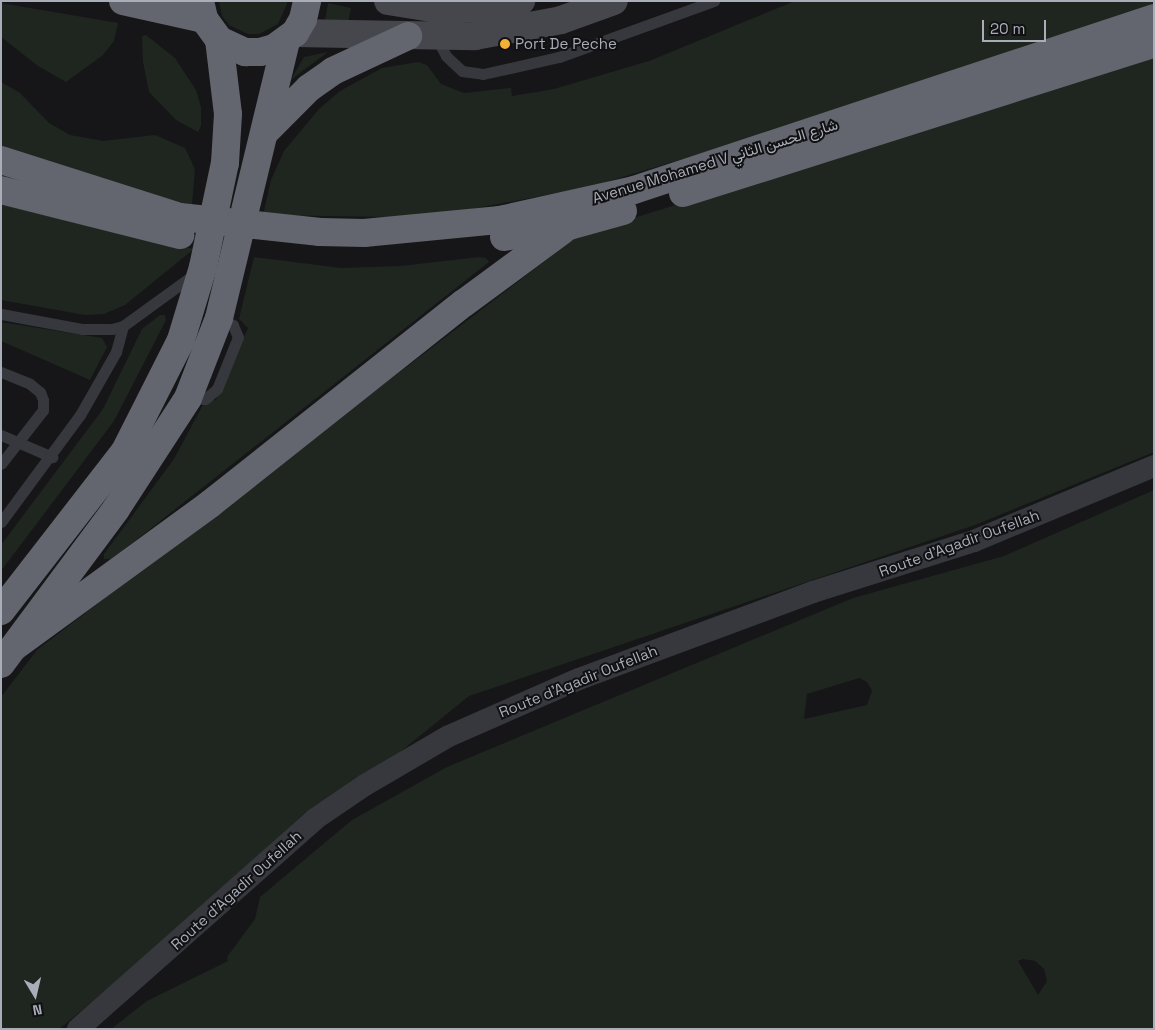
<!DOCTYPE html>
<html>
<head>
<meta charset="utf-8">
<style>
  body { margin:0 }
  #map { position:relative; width:1155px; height:1030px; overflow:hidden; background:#161618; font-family:"Space Grotesk",Vazirmatn,sans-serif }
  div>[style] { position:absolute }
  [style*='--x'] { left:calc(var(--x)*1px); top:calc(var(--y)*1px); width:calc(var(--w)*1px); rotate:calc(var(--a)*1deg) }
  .green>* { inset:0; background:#1e261f }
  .lane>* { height:11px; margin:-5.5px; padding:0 5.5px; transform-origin:5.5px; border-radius:5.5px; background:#37383d }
  .street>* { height:22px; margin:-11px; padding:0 11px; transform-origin:11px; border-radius:11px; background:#37383d }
  .secondary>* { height:28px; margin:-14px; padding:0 14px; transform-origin:14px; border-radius:14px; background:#45474d }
  .highway>* { height:28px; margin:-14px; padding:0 14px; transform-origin:14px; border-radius:14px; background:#63666e }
  .dots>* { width:14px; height:14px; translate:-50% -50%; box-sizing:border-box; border:2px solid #111113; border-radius:50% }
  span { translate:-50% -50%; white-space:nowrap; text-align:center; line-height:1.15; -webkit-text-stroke:4px #111113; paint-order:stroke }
  .poi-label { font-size:15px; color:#a8adb8 }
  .left { translate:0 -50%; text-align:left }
  .street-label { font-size:15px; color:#a8adb8 }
  .frame { position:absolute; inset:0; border:2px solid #a8adb8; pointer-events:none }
  .north { position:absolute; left:10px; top:970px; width:50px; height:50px; -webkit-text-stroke:4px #111113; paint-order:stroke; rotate:171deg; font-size:14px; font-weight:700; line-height:20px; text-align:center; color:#a8adb8 }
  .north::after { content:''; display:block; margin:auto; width:18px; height:22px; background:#a8adb8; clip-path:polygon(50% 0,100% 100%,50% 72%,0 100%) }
  .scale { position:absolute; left:982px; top:20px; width:64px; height:22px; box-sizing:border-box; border:2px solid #a8adb8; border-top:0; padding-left:6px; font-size:15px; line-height:18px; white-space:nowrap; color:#a8adb8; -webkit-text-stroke:4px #111113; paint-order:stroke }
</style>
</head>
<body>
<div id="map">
  <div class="green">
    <i style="clip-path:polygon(219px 1px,287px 1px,287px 4px,278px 24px,259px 34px,248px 34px,229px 25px,222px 16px)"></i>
    <i style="clip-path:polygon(795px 1px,1154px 1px,1154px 5px,706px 152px,589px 187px,466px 210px,388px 217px,263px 215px,271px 180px,284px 151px,319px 109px,340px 91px,382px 68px,418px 62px,427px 65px,441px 84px,464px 93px,511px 88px,512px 96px,554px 89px,649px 61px)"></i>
    <i style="clip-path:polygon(1px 3px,118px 23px,114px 41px,103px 55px,66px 82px,38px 66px,1px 37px)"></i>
    <i style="clip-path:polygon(328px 3px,351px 8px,348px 23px,325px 21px)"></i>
    <i style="clip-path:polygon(146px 35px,175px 58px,196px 90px,201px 107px,201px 126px,198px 132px,176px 120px,149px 92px,143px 62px,142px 36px)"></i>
    <i style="clip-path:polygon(328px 52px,301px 72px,290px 81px,304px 57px)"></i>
    <i style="clip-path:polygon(1154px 56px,1154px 452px,975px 525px,469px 696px,59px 1029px,1px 1029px,1px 697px,37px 650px,579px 235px)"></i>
    <i style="clip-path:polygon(1px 82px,20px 93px,49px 123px,70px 135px,103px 141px,155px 135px,185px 148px,195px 169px,192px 205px,133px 192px,1px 154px)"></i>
    <i style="clip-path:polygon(1px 204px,194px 249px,125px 305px,104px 314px,85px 315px,1px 300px)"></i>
    <i style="clip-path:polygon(254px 257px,341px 268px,401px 266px,479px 257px,486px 258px,489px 262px,112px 559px,104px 559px,104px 554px,174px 459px,205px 401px,216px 400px,248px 328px,239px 319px)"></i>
    <i style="clip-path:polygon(160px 315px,165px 315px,166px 320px,114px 421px,1px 571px,1px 545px,103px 409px,142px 329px)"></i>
    <i style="clip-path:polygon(1px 322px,102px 338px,107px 347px,90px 380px,1px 341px)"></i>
    <i style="clip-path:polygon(evenodd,1154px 490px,1154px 1029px,111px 1029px,147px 1001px,228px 961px,227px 957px,255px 919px,260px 897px,352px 820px,447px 767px,853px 598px,1004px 556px,1154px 490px,859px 678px,867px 682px,872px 691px,867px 705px,804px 719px,807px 694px,859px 678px,1154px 490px,1023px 959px,1035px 961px,1044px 969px,1047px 981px,1038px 995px,1018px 961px,1023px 959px)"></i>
  </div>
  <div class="lane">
    <i style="--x:436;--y:37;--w:21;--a:62"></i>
    <i style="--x:446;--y:56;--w:22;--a:43"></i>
    <i style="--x:462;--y:71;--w:21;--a:8"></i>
    <i style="--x:483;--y:74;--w:78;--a:-12.6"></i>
    <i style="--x:559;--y:57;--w:165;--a:-19.9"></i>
    <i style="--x:1;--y:314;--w:82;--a:10.5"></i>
    <i style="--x:82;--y:329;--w:30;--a:0"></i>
    <i style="--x:112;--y:329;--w:11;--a:-15"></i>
    <i style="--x:123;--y:326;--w:90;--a:-36"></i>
    <i style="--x:1;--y:372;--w:31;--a:22"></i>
    <i style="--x:30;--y:384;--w:13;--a:39"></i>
    <i style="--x:40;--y:392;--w:9;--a:69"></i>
    <i style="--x:43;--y:400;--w:10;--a:90"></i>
    <i style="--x:43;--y:410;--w:68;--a:127.9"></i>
    <i style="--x:188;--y:398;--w:17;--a:3"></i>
    <i style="--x:205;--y:399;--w:16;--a:-40"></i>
    <i style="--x:217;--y:389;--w:56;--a:-68"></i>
    <i style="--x:238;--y:337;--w:13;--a:-113"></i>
    <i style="--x:233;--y:325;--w:16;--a:-153"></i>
    <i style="--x:1;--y:435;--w:56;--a:23.3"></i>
    <i style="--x:1;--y:522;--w:133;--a:-53.6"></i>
    <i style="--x:80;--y:415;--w:73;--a:-60.3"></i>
    <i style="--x:116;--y:352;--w:27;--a:-75"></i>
  </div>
  <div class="street">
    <i style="--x:78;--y:1029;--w:317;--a:-41.5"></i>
    <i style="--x:315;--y:819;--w:60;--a:-34.2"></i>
    <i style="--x:365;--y:785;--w:97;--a:-30.3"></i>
    <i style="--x:449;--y:736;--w:142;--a:-23.7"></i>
    <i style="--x:579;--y:679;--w:250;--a:-20.4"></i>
    <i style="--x:813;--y:592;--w:169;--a:-17.6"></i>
    <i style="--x:974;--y:541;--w:195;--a:-22.6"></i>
  </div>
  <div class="secondary">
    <i style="--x:388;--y:1;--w:44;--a:9.2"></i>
    <i style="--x:431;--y:8;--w:53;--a:0"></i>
    <i style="--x:484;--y:8;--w:38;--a:-11"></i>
    <i style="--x:295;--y:33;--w:180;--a:1"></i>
    <i style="--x:475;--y:36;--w:87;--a:-10.5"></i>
    <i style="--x:561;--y:20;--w:56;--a:-19.7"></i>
  </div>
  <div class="highway">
    <i style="--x:123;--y:1;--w:83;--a:12.5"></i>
    <i style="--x:200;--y:1;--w:18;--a:77"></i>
    <i style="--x:204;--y:19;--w:26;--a:54"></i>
    <i style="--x:219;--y:40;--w:29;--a:25"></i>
    <i style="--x:245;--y:52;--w:15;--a:0"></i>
    <i style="--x:260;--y:52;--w:15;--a:-16"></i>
    <i style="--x:274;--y:48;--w:26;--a:-36"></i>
    <i style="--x:295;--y:33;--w:16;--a:-60"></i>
    <i style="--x:303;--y:19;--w:18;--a:-77"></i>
    <i style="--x:265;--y:132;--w:62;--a:-45"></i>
    <i style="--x:309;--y:88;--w:29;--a:-35"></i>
    <i style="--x:333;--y:71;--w:83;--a:-25"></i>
    <i style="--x:1;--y:160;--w:188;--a:17.7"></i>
    <i style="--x:180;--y:217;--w:141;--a:6.1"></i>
    <i style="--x:320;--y:232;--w:44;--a:1.3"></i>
    <i style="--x:364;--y:233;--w:137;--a:-5.5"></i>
    <i style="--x:500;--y:220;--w:137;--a:-12.6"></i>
    <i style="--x:634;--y:190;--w:548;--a:-18.3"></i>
    <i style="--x:1;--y:190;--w:185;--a:14.1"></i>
    <i style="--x:683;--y:193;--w:494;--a:-17.6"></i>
    <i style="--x:504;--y:237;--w:66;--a:-9.6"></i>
    <i style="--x:569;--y:226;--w:56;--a:-15.5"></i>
    <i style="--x:1;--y:611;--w:202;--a:-52.2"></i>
    <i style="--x:125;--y:451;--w:124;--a:-63.2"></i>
    <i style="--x:181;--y:340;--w:76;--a:-73.2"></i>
    <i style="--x:203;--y:267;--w:106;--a:-78.1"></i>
    <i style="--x:225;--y:163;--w:49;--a:-86.5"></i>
    <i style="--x:228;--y:114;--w:75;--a:-96.9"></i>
    <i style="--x:14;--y:647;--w:243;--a:-36.1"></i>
    <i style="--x:210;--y:504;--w:324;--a:-38.4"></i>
    <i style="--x:464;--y:303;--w:123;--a:-36.4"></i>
    <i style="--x:1;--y:664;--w:193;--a:-53.4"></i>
    <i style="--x:116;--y:509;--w:132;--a:-57"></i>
    <i style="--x:188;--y:398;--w:86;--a:-68.8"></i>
    <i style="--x:219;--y:318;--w:285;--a:-76.4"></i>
  </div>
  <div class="dots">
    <i style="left:505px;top:44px;background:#f2b134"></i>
  </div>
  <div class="poi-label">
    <span class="left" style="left:515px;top:44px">Port De Peche</span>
  </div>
  <div class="street-label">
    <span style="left:715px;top:161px;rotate:-17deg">Avenue Mohamed V شارع الحسن الثاني</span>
    <span style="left:959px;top:543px;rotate:-20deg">Route d'Agadir Oufellah</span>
    <span style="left:578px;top:681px;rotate:-22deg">Route d'Agadir Oufellah</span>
    <span style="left:236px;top:890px;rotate:-42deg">Route d'Agadir Oufellah</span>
  </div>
  <div class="frame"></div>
  <div class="north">N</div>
  <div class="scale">20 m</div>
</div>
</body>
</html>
